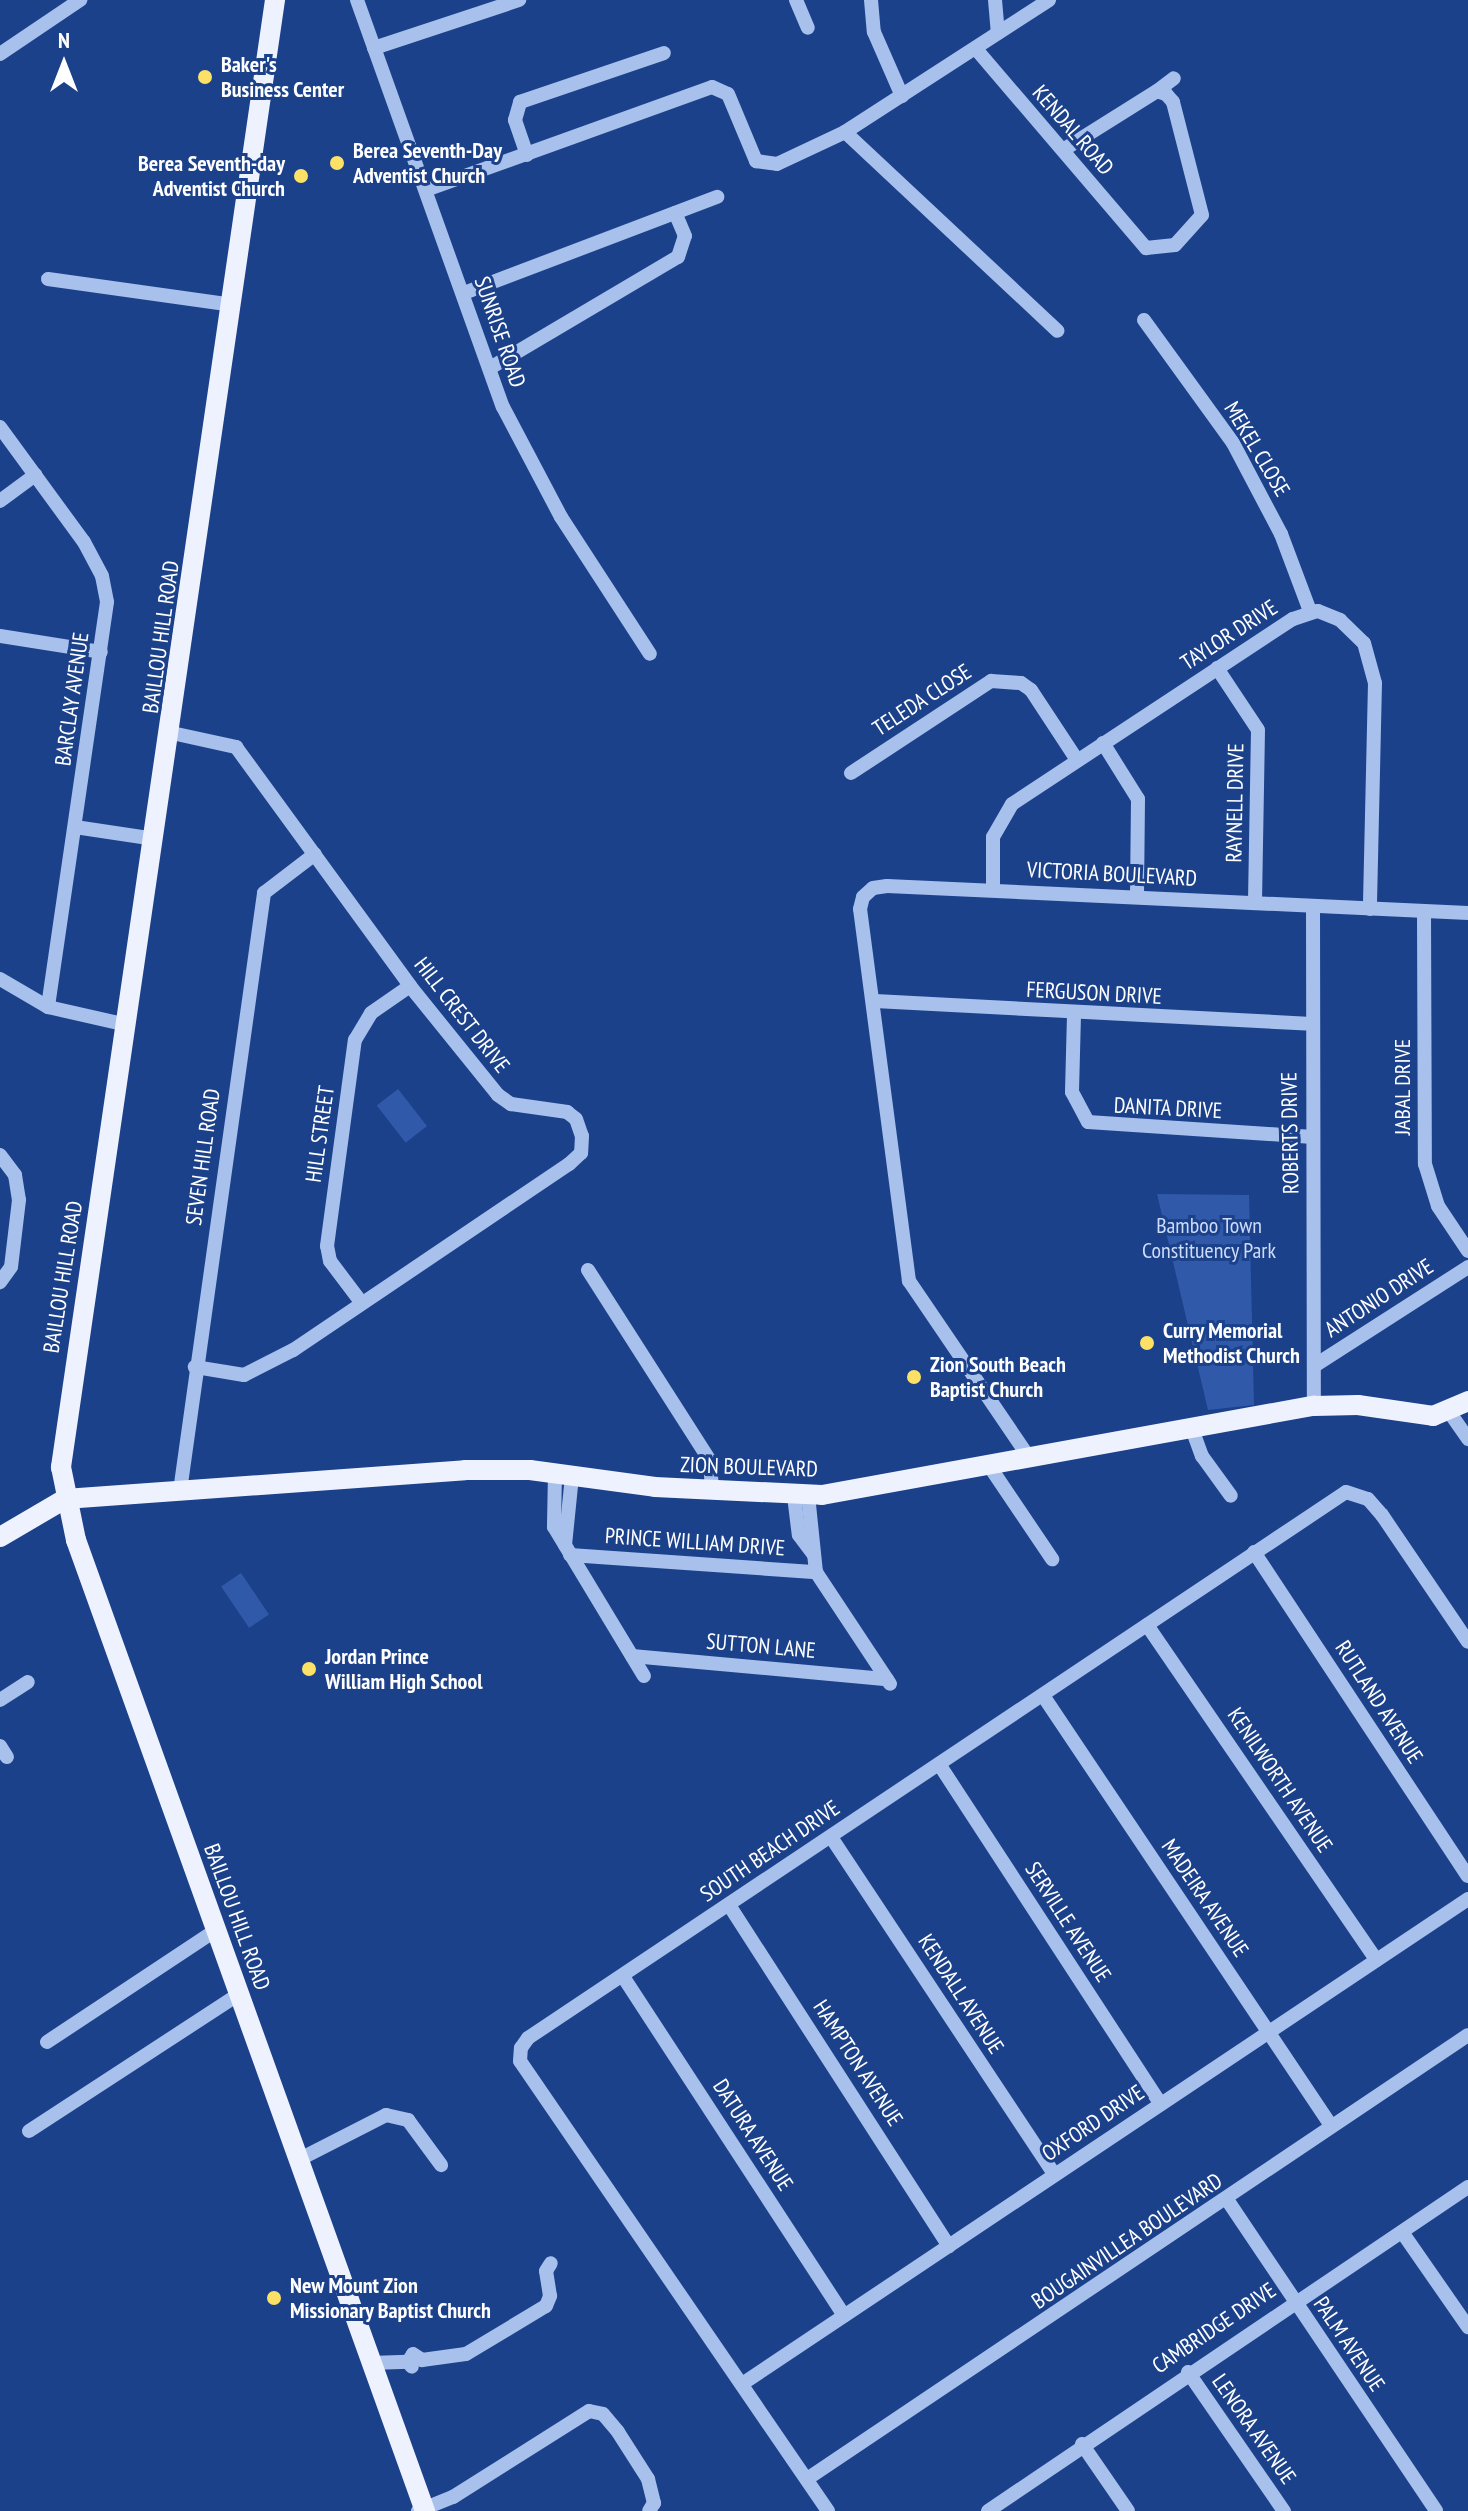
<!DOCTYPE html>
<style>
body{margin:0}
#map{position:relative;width:1468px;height:2511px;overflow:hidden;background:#1c418b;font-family:"PT Sans Narrow",sans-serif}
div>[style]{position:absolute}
.green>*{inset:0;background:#3059a9;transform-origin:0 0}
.minor>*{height:14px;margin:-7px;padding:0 7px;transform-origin:7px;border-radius:7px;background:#a8c0ec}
.major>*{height:20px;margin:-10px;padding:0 10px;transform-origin:10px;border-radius:10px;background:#eef2ff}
.dots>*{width:22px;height:22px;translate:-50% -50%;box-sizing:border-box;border:4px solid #1c418b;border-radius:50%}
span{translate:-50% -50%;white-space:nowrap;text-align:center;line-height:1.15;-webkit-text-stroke:6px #1c418b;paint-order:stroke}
.poi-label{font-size:22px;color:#fff;font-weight:700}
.left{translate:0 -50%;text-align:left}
.right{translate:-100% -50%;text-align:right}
.street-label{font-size:22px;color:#fff}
.park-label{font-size:22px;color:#cddcf9}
.north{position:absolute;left:24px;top:24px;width:80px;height:80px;-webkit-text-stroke:6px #1c418b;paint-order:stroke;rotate:0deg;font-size:22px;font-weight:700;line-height:32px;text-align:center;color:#fff}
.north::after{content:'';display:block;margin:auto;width:28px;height:36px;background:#fff;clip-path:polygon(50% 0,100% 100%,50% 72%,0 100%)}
</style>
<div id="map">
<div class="green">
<i style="left:398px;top:1089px;width:47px;height:27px;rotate:52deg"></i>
<i style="clip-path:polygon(1157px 1194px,1249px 1195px,1254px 1405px,1208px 1410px)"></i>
<i style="left:241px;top:1573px;width:50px;height:24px;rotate:56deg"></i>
</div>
<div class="minor">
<i style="left:357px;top:0;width:432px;rotate:70.3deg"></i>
<i style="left:503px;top:407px;width:124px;rotate:62.2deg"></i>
<i style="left:561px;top:517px;width:163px;rotate:57deg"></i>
<i style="left:796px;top:0;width:30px;rotate:67deg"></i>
<i style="left:871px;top:0;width:32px;rotate:85deg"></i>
<i style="left:874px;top:32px;width:70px;rotate:66.4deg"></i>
<i style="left:995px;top:0;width:33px;rotate:85deg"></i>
<i style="left:374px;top:48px;width:153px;rotate:-18.3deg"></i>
<i style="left:976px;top:49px;width:262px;rotate:49.5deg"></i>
<i style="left:1146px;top:248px;width:29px;rotate:-6deg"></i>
<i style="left:1175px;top:245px;width:40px;rotate:-48deg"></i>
<i style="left:1202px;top:215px;width:117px;rotate:-104.4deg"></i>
<i style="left:1173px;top:102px;width:11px;rotate:-131deg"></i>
<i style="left:1166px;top:94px;width:9px;rotate:-162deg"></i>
<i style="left:1157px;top:91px;width:111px;rotate:147.9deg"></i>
<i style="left:0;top:54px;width:97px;rotate:-34deg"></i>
<i style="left:1157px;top:91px;width:21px;rotate:-37deg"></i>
<i style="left:845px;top:132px;width:291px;rotate:43.1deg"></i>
<i style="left:527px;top:155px;width:37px;rotate:-109deg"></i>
<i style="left:515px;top:120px;width:19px;rotate:-74deg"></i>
<i style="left:520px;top:102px;width:152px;rotate:-18.8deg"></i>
<i style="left:426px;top:190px;width:304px;rotate:-19.8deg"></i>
<i style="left:712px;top:87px;width:17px;rotate:24deg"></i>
<i style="left:728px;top:94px;width:73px;rotate:67.3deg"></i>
<i style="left:756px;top:161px;width:21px;rotate:8deg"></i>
<i style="left:777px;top:164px;width:75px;rotate:-25.2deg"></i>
<i style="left:845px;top:132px;width:243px;rotate:-32.9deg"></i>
<i style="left:48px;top:279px;width:187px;rotate:8deg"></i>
<i style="left:464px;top:293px;width:271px;rotate:-20.8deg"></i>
<i style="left:1144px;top:320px;width:152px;rotate:54.1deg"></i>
<i style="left:1233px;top:443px;width:103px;rotate:62.2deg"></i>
<i style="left:1281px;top:534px;width:82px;rotate:69.4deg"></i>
<i style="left:490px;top:368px;width:218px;rotate:-30.6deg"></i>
<i style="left:678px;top:257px;width:22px;rotate:-72deg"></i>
<i style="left:685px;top:236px;width:25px;rotate:-113deg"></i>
<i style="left:0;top:427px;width:142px;rotate:53.9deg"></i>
<i style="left:84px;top:542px;width:38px;rotate:62deg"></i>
<i style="left:102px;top:576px;width:26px;rotate:79deg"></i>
<i style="left:107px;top:602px;width:409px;rotate:98.3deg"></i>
<i style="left:0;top:501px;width:44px;rotate:-36.6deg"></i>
<i style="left:0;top:636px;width:102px;rotate:9deg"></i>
<i style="left:1217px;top:668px;width:74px;rotate:56.5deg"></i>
<i style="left:1258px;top:730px;width:172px;rotate:91deg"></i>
<i style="left:172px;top:733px;width:66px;rotate:12.3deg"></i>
<i style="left:236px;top:747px;width:296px;rotate:53.9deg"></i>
<i style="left:410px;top:986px;width:140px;rotate:51.1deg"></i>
<i style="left:498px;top:1095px;width:16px;rotate:35deg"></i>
<i style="left:511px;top:1104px;width:57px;rotate:8.1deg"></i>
<i style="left:567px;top:1112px;width:11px;rotate:38deg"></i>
<i style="left:576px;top:1119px;width:18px;rotate:71deg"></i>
<i style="left:582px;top:1136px;width:17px;rotate:93deg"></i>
<i style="left:581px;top:1153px;width:16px;rotate:137deg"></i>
<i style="left:569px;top:1164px;width:333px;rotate:146deg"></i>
<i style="left:293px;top:1350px;width:55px;rotate:153deg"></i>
<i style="left:244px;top:1375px;width:50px;rotate:-170.7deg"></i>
<i style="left:1103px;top:743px;width:66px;rotate:58deg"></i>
<i style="left:1138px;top:799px;width:98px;rotate:90.6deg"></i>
<i style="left:851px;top:773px;width:168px;rotate:-33.3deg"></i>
<i style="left:991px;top:681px;width:30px;rotate:4deg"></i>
<i style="left:1021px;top:683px;width:12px;rotate:35deg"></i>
<i style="left:1031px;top:690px;width:84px;rotate:56.7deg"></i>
<i style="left:75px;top:827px;width:81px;rotate:8.5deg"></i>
<i style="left:993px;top:890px;width:53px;rotate:-90deg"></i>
<i style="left:993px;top:837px;width:38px;rotate:-60deg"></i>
<i style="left:1012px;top:804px;width:336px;rotate:-33.4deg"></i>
<i style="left:1293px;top:619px;width:26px;rotate:-18deg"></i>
<i style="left:1318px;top:611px;width:24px;rotate:22deg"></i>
<i style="left:1340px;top:620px;width:33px;rotate:44deg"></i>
<i style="left:1364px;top:643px;width:41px;rotate:74.6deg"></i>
<i style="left:1375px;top:683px;width:226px;rotate:91.3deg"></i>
<i style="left:1313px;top:907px;width:499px;rotate:89.9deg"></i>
<i style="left:1424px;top:912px;width:252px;rotate:89.8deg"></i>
<i style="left:1425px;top:1164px;width:44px;rotate:72.8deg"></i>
<i style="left:1438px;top:1206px;width:54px;rotate:56.3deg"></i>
<i style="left:0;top:979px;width:56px;rotate:30.3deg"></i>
<i style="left:48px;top:1007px;width:81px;rotate:12.8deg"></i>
<i style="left:875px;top:1001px;width:437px;rotate:3deg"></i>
<i style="left:1074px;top:1015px;width:77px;rotate:91.5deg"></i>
<i style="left:1072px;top:1092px;width:34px;rotate:62deg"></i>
<i style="left:1088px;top:1122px;width:225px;rotate:3.8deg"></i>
<i style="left:0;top:1155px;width:25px;rotate:53deg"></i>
<i style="left:15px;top:1175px;width:25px;rotate:81deg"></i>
<i style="left:19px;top:1200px;width:67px;rotate:96.8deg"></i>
<i style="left:11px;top:1267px;width:19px;rotate:126deg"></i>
<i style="left:588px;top:1270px;width:227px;rotate:57.4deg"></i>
<i style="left:710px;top:1461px;width:30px;rotate:86deg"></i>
<i style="left:361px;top:1302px;width:51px;rotate:-127.1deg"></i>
<i style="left:330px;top:1261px;width:15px;rotate:-101deg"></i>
<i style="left:327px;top:1246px;width:208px;rotate:-82.3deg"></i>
<i style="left:355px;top:1040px;width:31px;rotate:-59deg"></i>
<i style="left:371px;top:1013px;width:47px;rotate:-34.7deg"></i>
<i style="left:1314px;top:1366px;width:183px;rotate:-32.7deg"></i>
<i style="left:1450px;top:1413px;width:32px;rotate:55deg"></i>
<i style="left:1191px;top:1426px;width:32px;rotate:70deg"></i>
<i style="left:1202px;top:1456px;width:49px;rotate:54.1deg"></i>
<i style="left:1028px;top:1456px;width:212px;rotate:-124.2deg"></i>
<i style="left:909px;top:1281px;width:375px;rotate:-97.5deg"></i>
<i style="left:860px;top:909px;width:12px;rotate:-76deg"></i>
<i style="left:863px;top:897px;width:13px;rotate:-42deg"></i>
<i style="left:873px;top:888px;width:14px;rotate:-8deg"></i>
<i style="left:887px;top:886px;width:582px;rotate:2.66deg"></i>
<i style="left:988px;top:1464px;width:115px;rotate:56deg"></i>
<i style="left:555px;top:1473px;width:54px;rotate:91.1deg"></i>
<i style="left:554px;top:1527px;width:174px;rotate:58.9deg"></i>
<i style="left:180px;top:1491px;width:604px;rotate:-82deg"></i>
<i style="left:264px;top:893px;width:64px;rotate:-37.4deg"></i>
<i style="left:808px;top:1495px;width:77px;rotate:84.1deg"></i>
<i style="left:816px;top:1572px;width:134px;rotate:56.5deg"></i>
<i style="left:794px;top:1496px;width:39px;rotate:83deg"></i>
<i style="left:799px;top:1535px;width:25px;rotate:53deg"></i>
<i style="left:565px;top:1545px;width:69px;rotate:-84.2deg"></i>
<i style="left:1254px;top:1552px;width:388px;rotate:56.6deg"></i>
<i style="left:570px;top:1555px;width:247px;rotate:4deg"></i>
<i style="left:1147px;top:1625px;width:406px;rotate:55.6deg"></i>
<i style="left:632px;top:1656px;width:256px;rotate:5.2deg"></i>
<i style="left:1044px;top:1697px;width:514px;rotate:56.19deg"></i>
<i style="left:0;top:1700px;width:33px;rotate:-33deg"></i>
<i style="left:0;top:1746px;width:13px;rotate:58deg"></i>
<i style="left:939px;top:1764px;width:406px;rotate:56.9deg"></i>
<i style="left:831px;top:1837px;width:405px;rotate:56.5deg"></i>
<i style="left:729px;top:1905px;width:406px;rotate:57.2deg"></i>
<i style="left:624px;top:1978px;width:403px;rotate:56.9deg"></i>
<i style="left:47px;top:2042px;width:203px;rotate:-33.5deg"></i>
<i style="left:29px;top:2131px;width:251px;rotate:-33.1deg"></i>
<i style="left:298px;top:2160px;width:99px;rotate:-27.1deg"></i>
<i style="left:386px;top:2115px;width:23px;rotate:13deg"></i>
<i style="left:408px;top:2120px;width:56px;rotate:53.7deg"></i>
<i style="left:1228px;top:2201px;width:373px;rotate:56.1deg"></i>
<i style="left:1402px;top:2232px;width:116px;rotate:55.2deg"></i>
<i style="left:408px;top:2362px;width:9px;rotate:-58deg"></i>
<i style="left:413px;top:2354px;width:11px;rotate:34deg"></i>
<i style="left:422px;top:2360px;width:44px;rotate:-7.8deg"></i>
<i style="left:466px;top:2354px;width:93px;rotate:-31deg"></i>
<i style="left:546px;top:2306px;width:11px;rotate:-68deg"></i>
<i style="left:550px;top:2296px;width:25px;rotate:-99deg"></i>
<i style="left:546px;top:2271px;width:9px;rotate:-58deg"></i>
<i style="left:371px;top:2363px;width:37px;rotate:-2deg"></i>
<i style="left:408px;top:2362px;width:6px;rotate:51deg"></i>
<i style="left:1188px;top:2372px;width:169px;rotate:55.4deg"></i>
<i style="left:742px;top:2384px;width:873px;rotate:-33.74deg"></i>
<i style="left:1082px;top:2444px;width:81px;rotate:55.5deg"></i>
<i style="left:807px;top:2479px;width:796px;rotate:-33.89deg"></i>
<i style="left:418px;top:2511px;width:38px;rotate:-22deg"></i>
<i style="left:453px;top:2497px;width:161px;rotate:-32.3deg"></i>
<i style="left:589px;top:2411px;width:14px;rotate:12deg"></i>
<i style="left:603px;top:2414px;width:23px;rotate:50deg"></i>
<i style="left:618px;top:2432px;width:56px;rotate:57.4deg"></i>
<i style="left:648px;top:2479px;width:25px;rotate:76deg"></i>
<i style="left:654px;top:2503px;width:9px;rotate:122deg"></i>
<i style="left:828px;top:2511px;width:545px;rotate:-124.39deg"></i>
<i style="left:520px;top:2061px;width:13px;rotate:-86deg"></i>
<i style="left:521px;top:2048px;width:12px;rotate:-55deg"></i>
<i style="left:528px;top:2038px;width:983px;rotate:-33.72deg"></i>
<i style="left:1346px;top:1492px;width:23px;rotate:18deg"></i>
<i style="left:1368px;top:1499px;width:21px;rotate:49deg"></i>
<i style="left:1382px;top:1515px;width:153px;rotate:55.9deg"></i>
<i style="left:988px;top:2511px;width:579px;rotate:-34.02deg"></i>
</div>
<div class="major">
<i style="left:275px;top:0;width:1483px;rotate:98.3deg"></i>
<i style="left:61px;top:1467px;width:75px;rotate:78.4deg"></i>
<i style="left:76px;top:1540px;width:1032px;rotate:70.23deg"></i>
<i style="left:0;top:1537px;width:75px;rotate:-30.3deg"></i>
<i style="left:65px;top:1499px;width:401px;rotate:-4.1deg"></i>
<i style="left:465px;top:1470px;width:65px"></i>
<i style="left:530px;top:1470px;width:126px;rotate:7.7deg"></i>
<i style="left:655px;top:1487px;width:167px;rotate:2.7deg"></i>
<i style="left:822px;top:1495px;width:500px;rotate:-10.3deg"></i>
<i style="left:1314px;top:1406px;width:44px;rotate:-1.3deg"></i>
<i style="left:1358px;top:1405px;width:76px;rotate:8.3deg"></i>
<i style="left:1433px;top:1416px;width:38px;rotate:-23deg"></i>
</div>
<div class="dots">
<i style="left:205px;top:77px;background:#fce166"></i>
<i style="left:337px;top:163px;background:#fce166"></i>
<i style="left:301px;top:176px;background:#fce166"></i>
<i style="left:1147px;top:1343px;background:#fce166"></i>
<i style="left:914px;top:1377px;background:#fce166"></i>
<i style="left:309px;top:1669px;background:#fce166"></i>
<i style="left:274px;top:2298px;background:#fce166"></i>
</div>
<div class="poi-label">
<span class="left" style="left:221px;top:77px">Baker's<br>Business Center</span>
<span class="left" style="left:353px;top:163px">Berea Seventh-Day<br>Adventist Church</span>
<span class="right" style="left:285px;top:176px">Berea Seventh-day<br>Adventist Church</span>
<span class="left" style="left:1163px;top:1343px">Curry Memorial<br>Methodist Church</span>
<span class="left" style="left:930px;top:1377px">Zion South Beach<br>Baptist Church</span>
<span class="left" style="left:325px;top:1669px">Jordan Prince<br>William High School</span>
<span class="left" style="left:290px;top:2298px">New Mount Zion<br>Missionary Baptist Church</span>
</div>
<div class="street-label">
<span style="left:1073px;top:130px;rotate:49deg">KENDAL ROAD</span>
<span style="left:500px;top:332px;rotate:71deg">SUNRISE ROAD</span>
<span style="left:1257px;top:449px;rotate:59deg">MEKEL CLOSE</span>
<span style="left:1229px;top:635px;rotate:-33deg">TAYLOR DRIVE</span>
<span style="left:161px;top:637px;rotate:-82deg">BAILLOU HILL ROAD</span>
<span style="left:72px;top:699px;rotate:-82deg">BARCLAY AVENUE</span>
<span style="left:922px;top:700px;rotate:-33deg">TELEDA CLOSE</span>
<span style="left:1235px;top:803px;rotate:-89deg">RAYNELL DRIVE</span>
<span style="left:1112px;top:874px;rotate:3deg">VICTORIA BOULEVARD</span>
<span style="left:1094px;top:993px;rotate:3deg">FERGUSON DRIVE</span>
<span style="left:462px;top:1015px;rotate:52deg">HILL CREST DRIVE</span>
<span style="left:1403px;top:1087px;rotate:-90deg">JABAL DRIVE</span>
<span style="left:1168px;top:1108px;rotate:3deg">DANITA DRIVE</span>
<span style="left:1290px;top:1133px;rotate:-91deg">ROBERTS DRIVE</span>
<span style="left:320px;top:1134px;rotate:-82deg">HILL STREET</span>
<span style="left:203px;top:1157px;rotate:-82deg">SEVEN HILL ROAD</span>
<span style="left:63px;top:1277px;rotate:-81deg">BAILLOU HILL ROAD</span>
<span style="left:1379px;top:1298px;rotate:-33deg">ANTONIO DRIVE</span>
<span style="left:749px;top:1467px;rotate:2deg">ZION BOULEVARD</span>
<span style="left:695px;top:1542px;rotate:4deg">PRINCE WILLIAM DRIVE</span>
<span style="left:761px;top:1646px;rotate:5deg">SUTTON LANE</span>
<span style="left:1379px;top:1702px;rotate:57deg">RUTLAND AVENUE</span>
<span style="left:1280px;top:1780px;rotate:56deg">KENILWORTH AVENUE</span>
<span style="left:770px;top:1851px;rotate:-34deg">SOUTH BEACH DRIVE</span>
<span style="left:1205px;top:1898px;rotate:56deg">MADEIRA AVENUE</span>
<span style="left:237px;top:1917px;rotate:70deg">BAILLOU HILL ROAD</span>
<span style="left:1068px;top:1922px;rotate:57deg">SERVILLE AVENUE</span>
<span style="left:961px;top:1994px;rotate:57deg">KENDALL AVENUE</span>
<span style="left:858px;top:2063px;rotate:57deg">HAMPTON AVENUE</span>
<span style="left:1093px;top:2123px;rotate:-34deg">OXFORD DRIVE</span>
<span style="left:753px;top:2135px;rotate:57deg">DATURA AVENUE</span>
<span style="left:1127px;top:2241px;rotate:-34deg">BOUGAINVILLEA BOULEVARD</span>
<span style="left:1214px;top:2328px;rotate:-34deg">CAMBRIDGE DRIVE</span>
<span style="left:1349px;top:2344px;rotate:56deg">PALM AVENUE</span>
<span style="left:1254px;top:2429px;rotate:55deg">LENORA AVENUE</span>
</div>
<div class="park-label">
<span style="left:1209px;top:1238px">Bamboo Town<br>Constituency Park</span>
</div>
<div class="north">N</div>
</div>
